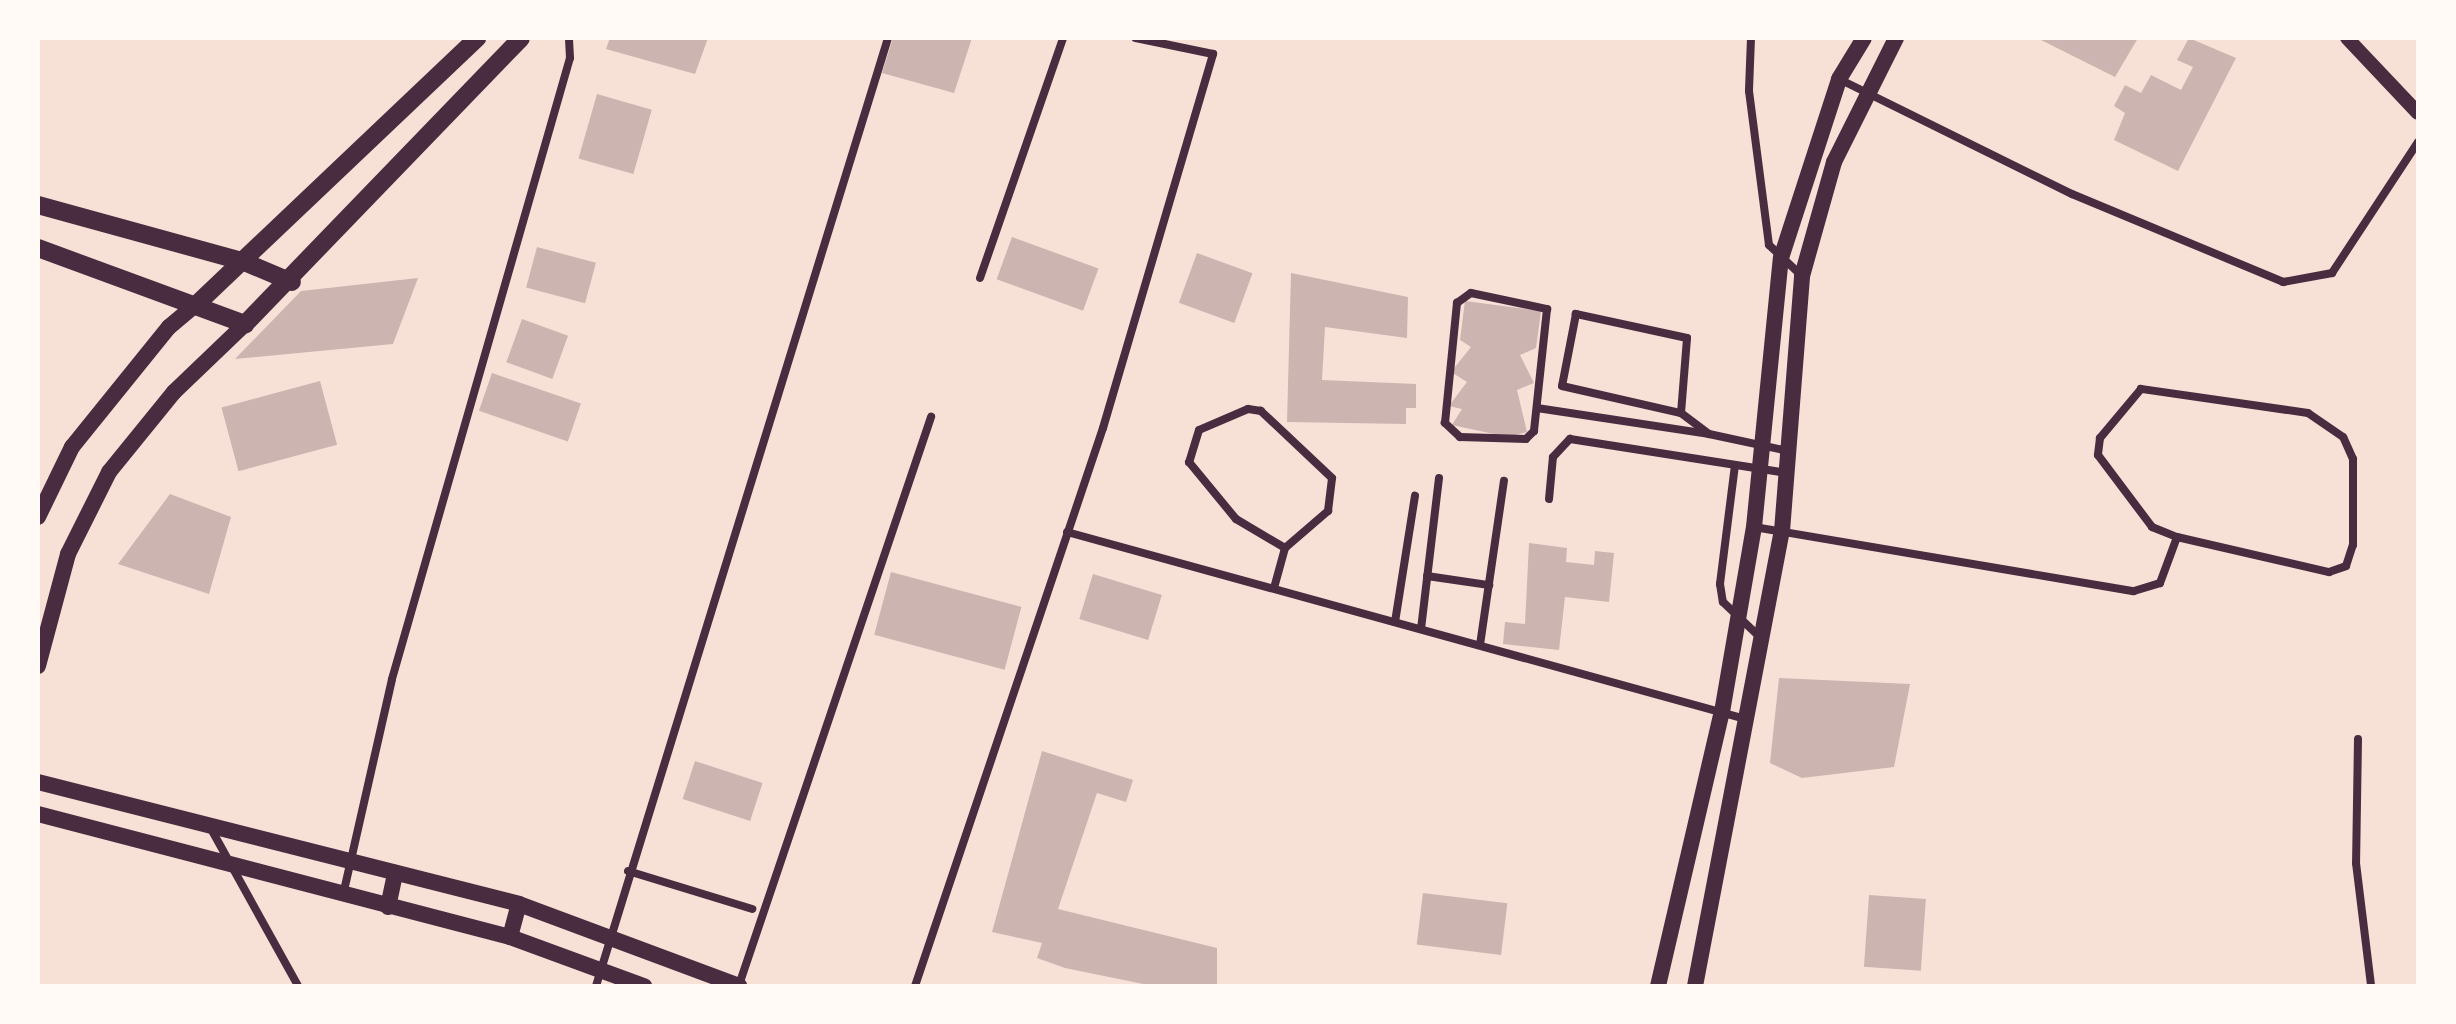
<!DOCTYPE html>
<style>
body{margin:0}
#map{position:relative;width:2456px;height:1024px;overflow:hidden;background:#f7e1d7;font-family:"Noto Sans",sans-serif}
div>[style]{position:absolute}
.building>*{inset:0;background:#ccb4b1;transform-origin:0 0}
.minor>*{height:8px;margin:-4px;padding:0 4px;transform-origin:4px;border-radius:4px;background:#4a2c40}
.tertiary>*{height:14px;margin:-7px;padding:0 7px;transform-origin:7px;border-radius:7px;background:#4a2c40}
.secondary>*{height:16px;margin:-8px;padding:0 8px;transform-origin:8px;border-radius:8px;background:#4a2c40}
.primary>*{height:18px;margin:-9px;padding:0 9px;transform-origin:9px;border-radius:9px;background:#4a2c40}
span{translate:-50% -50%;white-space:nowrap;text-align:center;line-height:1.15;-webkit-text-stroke:8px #fffaf5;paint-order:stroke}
.frame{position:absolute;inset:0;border:40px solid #fffaf5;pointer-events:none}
</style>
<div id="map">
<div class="building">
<i style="clip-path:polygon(610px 38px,708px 38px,695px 74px,606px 49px)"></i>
<i style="clip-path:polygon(893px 38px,972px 38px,954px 93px,882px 73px)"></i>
<i style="clip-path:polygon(2037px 38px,2138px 38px,2115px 77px)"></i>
<i style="clip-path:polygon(2189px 38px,2236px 58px,2178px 171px,2114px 140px,2125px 113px,2114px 106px,2125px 85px,2141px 93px,2151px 75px,2181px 90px,2193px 67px,2177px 60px)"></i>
<i style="left:597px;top:94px;width:57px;height:67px;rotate:16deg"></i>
<i style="left:1012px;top:237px;width:92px;height:45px;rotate:20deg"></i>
<i style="left:537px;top:247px;width:61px;height:42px;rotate:15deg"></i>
<i style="left:1197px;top:253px;width:59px;height:53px;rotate:20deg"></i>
<i style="clip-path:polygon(1291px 273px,1408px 297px,1407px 338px,1325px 327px,1322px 380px,1416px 384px,1416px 408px,1406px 408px,1406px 424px,1287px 422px)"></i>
<i style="clip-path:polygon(418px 278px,393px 344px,235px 359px,301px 291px)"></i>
<i style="clip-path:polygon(1465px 301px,1541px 311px,1536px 348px,1520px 355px,1534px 383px,1517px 390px,1527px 432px,1508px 437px,1452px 425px,1462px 409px,1449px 406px,1467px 382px,1451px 372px,1471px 347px,1460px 340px)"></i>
<i style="left:522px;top:319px;width:49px;height:46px;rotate:20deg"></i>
<i style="left:492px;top:373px;width:94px;height:40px;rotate:19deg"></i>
<i style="left:320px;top:381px;width:66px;height:102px;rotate:75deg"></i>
<i style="clip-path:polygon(170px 494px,231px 517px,209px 594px,118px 564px)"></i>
<i style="clip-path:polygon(1529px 543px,1567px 548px,1566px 562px,1594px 565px,1595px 551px,1614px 553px,1609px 602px,1565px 597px,1559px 650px,1503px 644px,1505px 622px,1525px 624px)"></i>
<i style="left:891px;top:572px;width:135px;height:65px;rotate:15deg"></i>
<i style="left:1093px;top:574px;width:72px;height:47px;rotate:17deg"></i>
<i style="clip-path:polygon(1779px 678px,1910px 684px,1894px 767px,1802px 778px,1770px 763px)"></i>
<i style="clip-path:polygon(1042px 751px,1133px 780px,1126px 802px,1097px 793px,1058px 909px,1217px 948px,1217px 986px,1153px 986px,1065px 968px,1037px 958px,1042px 943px,992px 932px)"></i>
<i style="left:695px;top:761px;width:71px;height:40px;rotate:18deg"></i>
<i style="left:1423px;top:893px;width:85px;height:52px;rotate:7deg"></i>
<i style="left:1869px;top:895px;width:57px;height:72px;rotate:4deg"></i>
</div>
<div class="minor">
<i style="left:1751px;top:38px;width:53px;rotate:92.2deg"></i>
<i style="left:1749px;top:91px;width:155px;rotate:82.6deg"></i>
<i style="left:1769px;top:245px;width:45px;rotate:43.2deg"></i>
<i style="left:1839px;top:79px;width:260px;rotate:26.3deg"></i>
<i style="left:2072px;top:194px;width:229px;rotate:22.6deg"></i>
<i style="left:2283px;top:282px;width:50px;rotate:-10.4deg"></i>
<i style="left:2332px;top:273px;width:157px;rotate:-56.7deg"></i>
<i style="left:980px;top:278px;width:254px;rotate:-70.9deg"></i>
<i style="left:1471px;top:293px;width:78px;rotate:11.9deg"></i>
<i style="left:1547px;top:309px;width:123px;rotate:96.1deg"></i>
<i style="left:1534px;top:431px;width:11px;rotate:135deg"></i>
<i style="left:1526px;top:439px;width:66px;rotate:-178.3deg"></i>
<i style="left:1460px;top:437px;width:21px;rotate:-137deg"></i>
<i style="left:1445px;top:423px;width:121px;rotate:-84.3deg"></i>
<i style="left:1457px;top:303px;width:17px;rotate:-36deg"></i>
<i style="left:1537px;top:408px;width:173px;rotate:8.6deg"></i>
<i style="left:1681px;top:413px;width:75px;rotate:-85.4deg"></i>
<i style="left:1687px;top:338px;width:114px;rotate:-167.8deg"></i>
<i style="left:1576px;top:314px;width:73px;rotate:101deg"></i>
<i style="left:1562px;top:386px;width:122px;rotate:12.8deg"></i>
<i style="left:1681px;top:413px;width:35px;rotate:37deg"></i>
<i style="left:1709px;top:434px;width:81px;rotate:12.1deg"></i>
<i style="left:1735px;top:465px;width:120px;rotate:97.2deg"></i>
<i style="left:1720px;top:584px;width:18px;rotate:81deg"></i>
<i style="left:1723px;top:602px;width:52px;rotate:43.5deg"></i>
<i style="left:1549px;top:499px;width:42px;rotate:-84.6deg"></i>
<i style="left:1553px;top:457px;width:25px;rotate:-47deg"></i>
<i style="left:1570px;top:439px;width:219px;rotate:8.9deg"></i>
<i style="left:1754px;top:527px;width:385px;rotate:9.6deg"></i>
<i style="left:2134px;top:591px;width:27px;rotate:-17deg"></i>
<i style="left:2160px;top:583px;width:49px;rotate:-69.7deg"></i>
<i style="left:2177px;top:537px;width:156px;rotate:13deg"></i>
<i style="left:2329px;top:572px;width:18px;rotate:-19deg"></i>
<i style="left:2346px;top:566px;width:22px;rotate:-72deg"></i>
<i style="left:2353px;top:545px;width:86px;rotate:-90deg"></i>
<i style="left:2353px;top:459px;width:24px;rotate:-114deg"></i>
<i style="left:2343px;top:437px;width:42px;rotate:-145.6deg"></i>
<i style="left:2308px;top:413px;width:169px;rotate:-171.8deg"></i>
<i style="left:2141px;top:389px;width:64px;rotate:129.9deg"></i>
<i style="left:2100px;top:438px;width:17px;rotate:97deg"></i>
<i style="left:2098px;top:455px;width:90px;rotate:53.1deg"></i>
<i style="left:2152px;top:527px;width:27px;rotate:22deg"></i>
<i style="left:1067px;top:532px;width:707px;rotate:15.41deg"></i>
<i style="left:1427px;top:576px;width:63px;rotate:8.3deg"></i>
<i style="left:1274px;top:588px;width:41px;rotate:-74.6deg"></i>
<i style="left:1285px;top:548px;width:57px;rotate:-40.7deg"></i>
<i style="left:1328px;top:511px;width:33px;rotate:-83deg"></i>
<i style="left:1332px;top:478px;width:98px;rotate:-136.7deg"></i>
<i style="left:1261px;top:411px;width:13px;rotate:-171deg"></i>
<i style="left:1248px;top:409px;width:53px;rotate:156.8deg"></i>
<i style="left:1199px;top:430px;width:34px;rotate:107deg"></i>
<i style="left:1189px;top:462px;width:74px;rotate:50.5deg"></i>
<i style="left:1236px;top:519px;width:57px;rotate:30.6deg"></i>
<i style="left:1395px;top:622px;width:128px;rotate:-81deg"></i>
<i style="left:1421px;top:629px;width:152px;rotate:-83.2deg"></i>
<i style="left:1480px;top:645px;width:166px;rotate:-81.7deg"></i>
<i style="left:2358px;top:739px;width:124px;rotate:90.9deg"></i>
<i style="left:2356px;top:863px;width:124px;rotate:83deg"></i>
<i style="left:210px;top:827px;width:182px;rotate:61deg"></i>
<i style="left:628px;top:871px;width:130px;rotate:17deg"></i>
<i style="left:343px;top:895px;width:221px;rotate:-77.2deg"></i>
<i style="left:392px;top:679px;width:646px;rotate:-74.01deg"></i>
<i style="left:570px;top:58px;width:20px;rotate:-93deg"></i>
<i style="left:739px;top:985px;width:600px;rotate:-71.32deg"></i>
<i style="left:596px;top:986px;width:992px;rotate:-72.88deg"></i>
<i style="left:915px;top:986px;width:589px;rotate:-71.38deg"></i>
<i style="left:1103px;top:428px;width:390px;rotate:-73.6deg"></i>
<i style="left:1213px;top:54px;width:79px;rotate:-168.3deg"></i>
</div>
<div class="tertiary">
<i style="left:2347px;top:38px;width:103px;rotate:46.6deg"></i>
</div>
<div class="secondary">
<i style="left:38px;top:517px;width:78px;rotate:-64.1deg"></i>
<i style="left:72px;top:447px;width:154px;rotate:-51.1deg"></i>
<i style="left:169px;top:327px;width:38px;rotate:-40deg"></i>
<i style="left:38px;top:666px;width:116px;rotate:-75deg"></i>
<i style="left:68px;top:554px;width:92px;rotate:-63.4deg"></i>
<i style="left:109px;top:472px;width:103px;rotate:-50.9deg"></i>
<i style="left:174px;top:392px;width:98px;rotate:-43.8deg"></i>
<i style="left:38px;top:782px;width:496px;rotate:14.2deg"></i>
<i style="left:519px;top:904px;width:235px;rotate:20.4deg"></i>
<i style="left:38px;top:814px;width:488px;rotate:14.6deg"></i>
<i style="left:510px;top:937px;width:143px;rotate:20.1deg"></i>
<i style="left:388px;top:907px;width:35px;rotate:-78deg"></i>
<i style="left:510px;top:937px;width:34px;rotate:-75deg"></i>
<i style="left:1658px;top:986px;width:281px;rotate:-76.9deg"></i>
<i style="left:1722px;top:712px;width:188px;rotate:-80.2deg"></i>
<i style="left:1754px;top:527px;width:270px;rotate:-84.3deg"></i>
<i style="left:1781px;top:258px;width:188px;rotate:-72deg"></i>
<i style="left:1839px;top:79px;width:48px;rotate:-58.6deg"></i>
<i style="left:1695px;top:986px;width:463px;rotate:-79.2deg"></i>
<i style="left:1782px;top:531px;width:256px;rotate:-85.5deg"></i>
<i style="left:1802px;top:276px;width:118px;rotate:-74.3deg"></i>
<i style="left:1834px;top:162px;width:139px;rotate:-63.4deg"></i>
</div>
<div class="primary">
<i style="left:38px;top:205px;width:212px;rotate:15.4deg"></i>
<i style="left:242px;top:261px;width:54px;rotate:22.8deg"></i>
<i style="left:38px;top:248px;width:221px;rotate:20.2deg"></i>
<i style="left:245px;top:324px;width:397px;rotate:-46deg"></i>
<i style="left:198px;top:303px;width:385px;rotate:-43.5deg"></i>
</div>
<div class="frame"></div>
</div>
